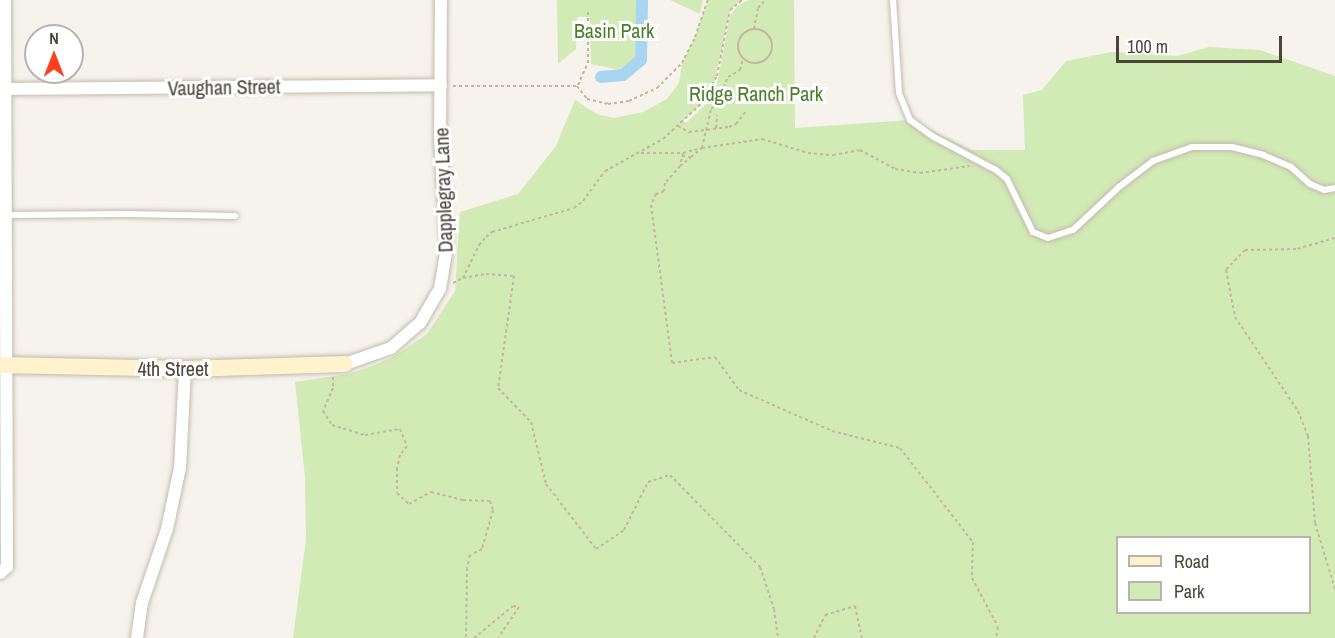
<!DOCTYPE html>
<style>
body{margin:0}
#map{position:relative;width:1335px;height:638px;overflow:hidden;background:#f6f3ec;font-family:"Archivo Narrow",sans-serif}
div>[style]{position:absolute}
.green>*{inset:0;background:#d2eab5}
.canal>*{height:12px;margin:-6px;padding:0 6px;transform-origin:6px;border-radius:6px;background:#a9d4f2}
.path>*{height:2px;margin-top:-1px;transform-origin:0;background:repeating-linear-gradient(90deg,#c4b79f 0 3px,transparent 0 6px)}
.path>.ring{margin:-1px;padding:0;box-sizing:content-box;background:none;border:2px solid #c4b79f;border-radius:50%}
.roads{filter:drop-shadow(0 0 2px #c2bbae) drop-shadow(0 0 2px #c2bbae)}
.lane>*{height:6px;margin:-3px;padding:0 3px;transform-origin:3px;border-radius:3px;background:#fff}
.street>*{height:12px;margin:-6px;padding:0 6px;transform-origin:6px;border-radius:6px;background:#fff}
.secondary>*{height:16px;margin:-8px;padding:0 8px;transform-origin:8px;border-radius:8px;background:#fff3cd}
span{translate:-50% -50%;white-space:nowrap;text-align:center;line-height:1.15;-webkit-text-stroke:6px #fff;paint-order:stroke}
.park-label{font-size:20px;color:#4a7f2a}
.street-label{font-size:20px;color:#4b4439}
.legend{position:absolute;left:1116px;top:536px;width:195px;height:78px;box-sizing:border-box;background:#fff;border:2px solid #b7b4b0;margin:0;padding:8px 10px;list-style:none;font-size:18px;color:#4b4439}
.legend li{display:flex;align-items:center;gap:12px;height:30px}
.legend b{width:30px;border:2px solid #b7b4b0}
.north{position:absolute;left:24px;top:24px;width:60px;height:60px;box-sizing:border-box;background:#fff;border:2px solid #b7b4b0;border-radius:50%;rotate:0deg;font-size:16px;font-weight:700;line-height:24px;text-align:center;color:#4b4439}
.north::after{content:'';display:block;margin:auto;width:21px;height:27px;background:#fc3f1d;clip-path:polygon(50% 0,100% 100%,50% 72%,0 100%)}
.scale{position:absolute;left:1116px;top:36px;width:166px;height:27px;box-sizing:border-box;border:3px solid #4b4439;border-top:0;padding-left:8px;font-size:18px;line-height:21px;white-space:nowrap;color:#4b4439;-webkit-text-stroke:4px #fff;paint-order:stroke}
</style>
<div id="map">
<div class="green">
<i style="clip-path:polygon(557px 0,637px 0,635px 58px,620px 70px,591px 64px,590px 17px,577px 17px,576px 49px,558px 64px)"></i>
<i style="clip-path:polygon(670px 0,703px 0,700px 14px)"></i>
<i style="clip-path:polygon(evenodd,708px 0,742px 0,730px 10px,714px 85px,704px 101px,683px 121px,686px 123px,708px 102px,716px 89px,730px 16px,737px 6px,749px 0,794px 0,795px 128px,910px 120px,972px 150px,1025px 150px,1023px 95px,1042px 90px,1066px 61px,1111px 52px,1177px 56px,1209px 47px,1260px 50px,1335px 76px,1335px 638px,293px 638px,306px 539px,305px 478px,295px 382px,348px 374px,372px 366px,393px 357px,427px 334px,455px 291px,460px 212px,518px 194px,556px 146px,575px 100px,597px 114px,614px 118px,643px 112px,667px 99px,679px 83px,682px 63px,695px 37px,708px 0,1118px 538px,1310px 538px,1310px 612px,1118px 612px,1118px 538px)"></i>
</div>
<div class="canal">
<i style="left:601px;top:77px;width:22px;rotate:-5deg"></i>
<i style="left:623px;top:75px;width:23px;rotate:-40deg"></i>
<i style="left:641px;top:60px;width:60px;rotate:-89deg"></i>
</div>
<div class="path">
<i style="left:754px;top:29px;width:21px;rotate:-79deg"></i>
<i style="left:758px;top:8px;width:11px;rotate:-49deg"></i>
<i class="ring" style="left:738px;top:29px;width:32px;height:32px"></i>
<i style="left:578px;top:85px;width:24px;rotate:-66deg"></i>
<i style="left:588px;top:63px;width:51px;rotate:-90deg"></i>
<i style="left:453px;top:86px;width:124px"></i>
<i style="left:577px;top:86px;width:16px;rotate:52deg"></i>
<i style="left:587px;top:99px;width:22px;rotate:13deg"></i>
<i style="left:608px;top:104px;width:21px;rotate:-8deg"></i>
<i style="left:629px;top:101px;width:31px;rotate:-25deg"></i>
<i style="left:657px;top:88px;width:35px;rotate:-45deg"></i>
<i style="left:682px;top:63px;width:29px;rotate:-63deg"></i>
<i style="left:695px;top:37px;width:39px;rotate:-71deg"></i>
<i style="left:678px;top:126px;width:13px;rotate:29deg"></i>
<i style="left:689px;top:132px;width:40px;rotate:-7.1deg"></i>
<i style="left:729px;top:127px;width:8px;rotate:-23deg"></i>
<i style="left:736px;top:124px;width:16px;rotate:-52deg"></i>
<i style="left:716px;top:128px;width:13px;rotate:-86deg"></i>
<i style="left:641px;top:153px;width:42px"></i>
<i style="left:683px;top:153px;width:13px;rotate:103deg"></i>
<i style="left:680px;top:166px;width:23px;rotate:131deg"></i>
<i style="left:665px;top:183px;width:8px;rotate:97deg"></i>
<i style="left:664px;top:191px;width:9px;rotate:159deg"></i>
<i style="left:656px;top:194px;width:12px;rotate:114deg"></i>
<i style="left:651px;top:205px;width:159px;rotate:82.4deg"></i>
<i style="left:672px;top:363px;width:43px;rotate:-7.9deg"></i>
<i style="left:715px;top:357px;width:41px;rotate:54deg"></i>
<i style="left:739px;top:390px;width:102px;rotate:23.8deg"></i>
<i style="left:832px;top:431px;width:70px;rotate:14deg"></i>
<i style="left:900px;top:448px;width:119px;rotate:52.2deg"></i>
<i style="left:973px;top:542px;width:36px;rotate:92deg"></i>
<i style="left:972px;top:578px;width:55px;rotate:62deg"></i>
<i style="left:998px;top:627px;width:11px;rotate:100deg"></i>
<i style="left:683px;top:153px;width:20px;rotate:-15deg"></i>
<i style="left:702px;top:148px;width:40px;rotate:-77deg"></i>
<i style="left:711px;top:109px;width:8px;rotate:-40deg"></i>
<i style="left:717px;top:104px;width:29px;rotate:-68deg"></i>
<i style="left:728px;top:77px;width:14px;rotate:-30deg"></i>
<i style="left:740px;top:70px;width:11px;rotate:-75deg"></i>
<i style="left:691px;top:157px;width:14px;rotate:-39deg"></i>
<i style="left:702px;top:148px;width:61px;rotate:-8.5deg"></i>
<i style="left:762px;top:139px;width:48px;rotate:16.9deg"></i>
<i style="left:808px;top:153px;width:25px;rotate:5deg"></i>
<i style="left:833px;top:155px;width:27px;rotate:-10deg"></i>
<i style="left:860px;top:150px;width:40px;rotate:28deg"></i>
<i style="left:895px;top:169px;width:25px;rotate:9deg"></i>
<i style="left:920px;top:173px;width:50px;rotate:-8deg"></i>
<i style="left:680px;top:166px;width:14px;rotate:-39deg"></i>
<i style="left:691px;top:157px;width:9px;rotate:-174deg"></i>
<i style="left:1335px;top:238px;width:41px;rotate:164.2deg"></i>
<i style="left:1296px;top:249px;width:51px;rotate:178.9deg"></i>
<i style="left:1245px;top:250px;width:28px;rotate:134deg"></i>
<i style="left:1226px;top:270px;width:48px;rotate:79.2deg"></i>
<i style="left:1235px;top:317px;width:113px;rotate:56.2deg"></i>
<i style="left:1298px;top:411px;width:27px;rotate:68deg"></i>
<i style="left:1308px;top:436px;width:87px;rotate:85.4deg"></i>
<i style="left:1315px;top:523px;width:69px;rotate:73.1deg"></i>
<i style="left:463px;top:278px;width:23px;rotate:-10deg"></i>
<i style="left:486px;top:274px;width:28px;rotate:4deg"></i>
<i style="left:514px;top:276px;width:113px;rotate:98.1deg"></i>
<i style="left:498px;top:388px;width:47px;rotate:45.9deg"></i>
<i style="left:531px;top:422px;width:64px;rotate:76.4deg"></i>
<i style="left:546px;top:484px;width:82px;rotate:52.4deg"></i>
<i style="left:596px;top:549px;width:34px;rotate:-34deg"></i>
<i style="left:624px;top:530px;width:54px;rotate:-63.4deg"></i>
<i style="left:648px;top:482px;width:23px;rotate:-18deg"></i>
<i style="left:670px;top:475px;width:129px;rotate:45.6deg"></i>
<i style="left:760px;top:567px;width:44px;rotate:71.6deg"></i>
<i style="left:774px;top:609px;width:29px;rotate:82deg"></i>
<i style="left:453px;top:283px;width:11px;rotate:-27deg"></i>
<i style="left:463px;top:278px;width:37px;rotate:-64deg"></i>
<i style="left:479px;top:245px;width:11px;rotate:-49deg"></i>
<i style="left:486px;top:237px;width:8px;rotate:-40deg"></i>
<i style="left:492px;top:232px;width:85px;rotate:-16.3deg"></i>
<i style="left:574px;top:208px;width:11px;rotate:-38deg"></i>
<i style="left:583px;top:201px;width:37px;rotate:-54deg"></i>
<i style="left:605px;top:171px;width:66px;rotate:-28.9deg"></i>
<i style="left:663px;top:139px;width:56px;rotate:-42.8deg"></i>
<i style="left:704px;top:101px;width:28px;rotate:-63deg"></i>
<i style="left:717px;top:76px;width:67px;rotate:-78.9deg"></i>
<i style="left:730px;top:10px;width:16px;rotate:-40deg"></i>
<i style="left:333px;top:377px;width:11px;rotate:90deg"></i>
<i style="left:333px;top:388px;width:25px;rotate:113deg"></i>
<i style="left:323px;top:411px;width:17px;rotate:57deg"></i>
<i style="left:332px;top:425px;width:34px;rotate:17deg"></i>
<i style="left:365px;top:435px;width:36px;rotate:-10deg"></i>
<i style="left:400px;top:429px;width:18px;rotate:68deg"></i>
<i style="left:407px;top:446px;width:11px;rotate:128deg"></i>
<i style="left:400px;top:455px;width:13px;rotate:103deg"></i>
<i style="left:397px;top:468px;width:25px;rotate:90deg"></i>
<i style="left:397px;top:493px;width:16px;rotate:43deg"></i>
<i style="left:409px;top:504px;width:25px;rotate:-29deg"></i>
<i style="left:431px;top:492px;width:33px;rotate:14deg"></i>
<i style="left:463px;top:500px;width:27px;rotate:2deg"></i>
<i style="left:490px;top:501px;width:9px;rotate:72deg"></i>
<i style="left:493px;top:510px;width:41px;rotate:105.8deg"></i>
<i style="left:482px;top:549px;width:13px;rotate:153deg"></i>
<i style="left:470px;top:555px;width:13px;rotate:103deg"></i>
<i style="left:467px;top:568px;width:70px;rotate:90.8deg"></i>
<i style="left:474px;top:638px;width:50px;rotate:-39.4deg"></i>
<i style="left:513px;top:606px;width:6px;rotate:9deg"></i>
<i style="left:519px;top:607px;width:37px;rotate:124deg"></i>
<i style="left:814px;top:638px;width:25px;rotate:-64deg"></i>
<i style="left:825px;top:615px;width:31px;rotate:-17deg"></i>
<i style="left:855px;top:606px;width:33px;rotate:78deg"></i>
</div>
<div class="roads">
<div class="lane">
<i style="left:893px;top:0;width:93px;rotate:86.3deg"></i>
<i style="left:899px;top:93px;width:29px;rotate:68deg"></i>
<i style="left:910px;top:120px;width:27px;rotate:36deg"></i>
<i style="left:932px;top:136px;width:72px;rotate:28deg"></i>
<i style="left:996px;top:170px;width:14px;rotate:39deg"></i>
<i style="left:1007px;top:179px;width:59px;rotate:63.9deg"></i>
<i style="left:1033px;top:232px;width:16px;rotate:22deg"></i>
<i style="left:1048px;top:238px;width:26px;rotate:-18deg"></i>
<i style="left:1073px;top:230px;width:63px;rotate:-43.1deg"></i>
<i style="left:1119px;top:187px;width:43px;rotate:-37.4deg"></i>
<i style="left:1153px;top:161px;width:41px;rotate:-19.7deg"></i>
<i style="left:1192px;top:147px;width:40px"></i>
<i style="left:1232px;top:147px;width:32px;rotate:14deg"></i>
<i style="left:1263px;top:155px;width:30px;rotate:23deg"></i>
<i style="left:1291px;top:167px;width:25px;rotate:42deg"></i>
<i style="left:1310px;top:184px;width:15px;rotate:23deg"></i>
<i style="left:1324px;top:190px;width:11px;rotate:-10deg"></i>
<i style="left:6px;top:215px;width:119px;rotate:-0.5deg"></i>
<i style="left:125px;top:214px;width:110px;rotate:1deg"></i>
</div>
<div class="street">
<i style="left:7px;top:89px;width:434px;rotate:-0.5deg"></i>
<i style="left:345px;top:364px;width:49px;rotate:-19.2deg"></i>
<i style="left:391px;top:348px;width:38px;rotate:-41deg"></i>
<i style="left:420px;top:323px;width:39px;rotate:-60deg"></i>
<i style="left:440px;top:289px;width:43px;rotate:-80.5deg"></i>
<i style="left:447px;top:247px;width:108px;rotate:-93.7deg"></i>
<i style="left:440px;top:139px;width:139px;rotate:-89.6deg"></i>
<i style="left:0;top:573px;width:9px;rotate:-41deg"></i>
<i style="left:7px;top:567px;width:567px;rotate:-90.2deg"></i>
<i style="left:137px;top:638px;width:35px;rotate:-82deg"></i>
<i style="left:142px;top:603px;width:78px;rotate:-71.3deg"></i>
<i style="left:167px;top:529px;width:62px;rotate:-78deg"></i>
<i style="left:180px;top:468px;width:99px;rotate:-87.1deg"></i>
</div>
<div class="secondary">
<i style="left:0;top:365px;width:185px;rotate:1.2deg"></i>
<i style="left:185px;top:369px;width:160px;rotate:-1.8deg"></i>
</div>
</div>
<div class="park-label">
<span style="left:614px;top:30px">Basin Park</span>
<span style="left:756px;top:93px">Ridge Ranch Park</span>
</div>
<div class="street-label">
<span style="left:224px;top:87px;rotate:-1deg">Vaughan Street</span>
<span style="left:443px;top:190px;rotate:-92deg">Dapplegray Lane</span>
<span style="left:173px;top:368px">4th Street</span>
</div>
<ul class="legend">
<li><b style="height:8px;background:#fff3cd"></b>Road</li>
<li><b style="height:16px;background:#d2eab5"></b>Park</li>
</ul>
<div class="north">N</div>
<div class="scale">100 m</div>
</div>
